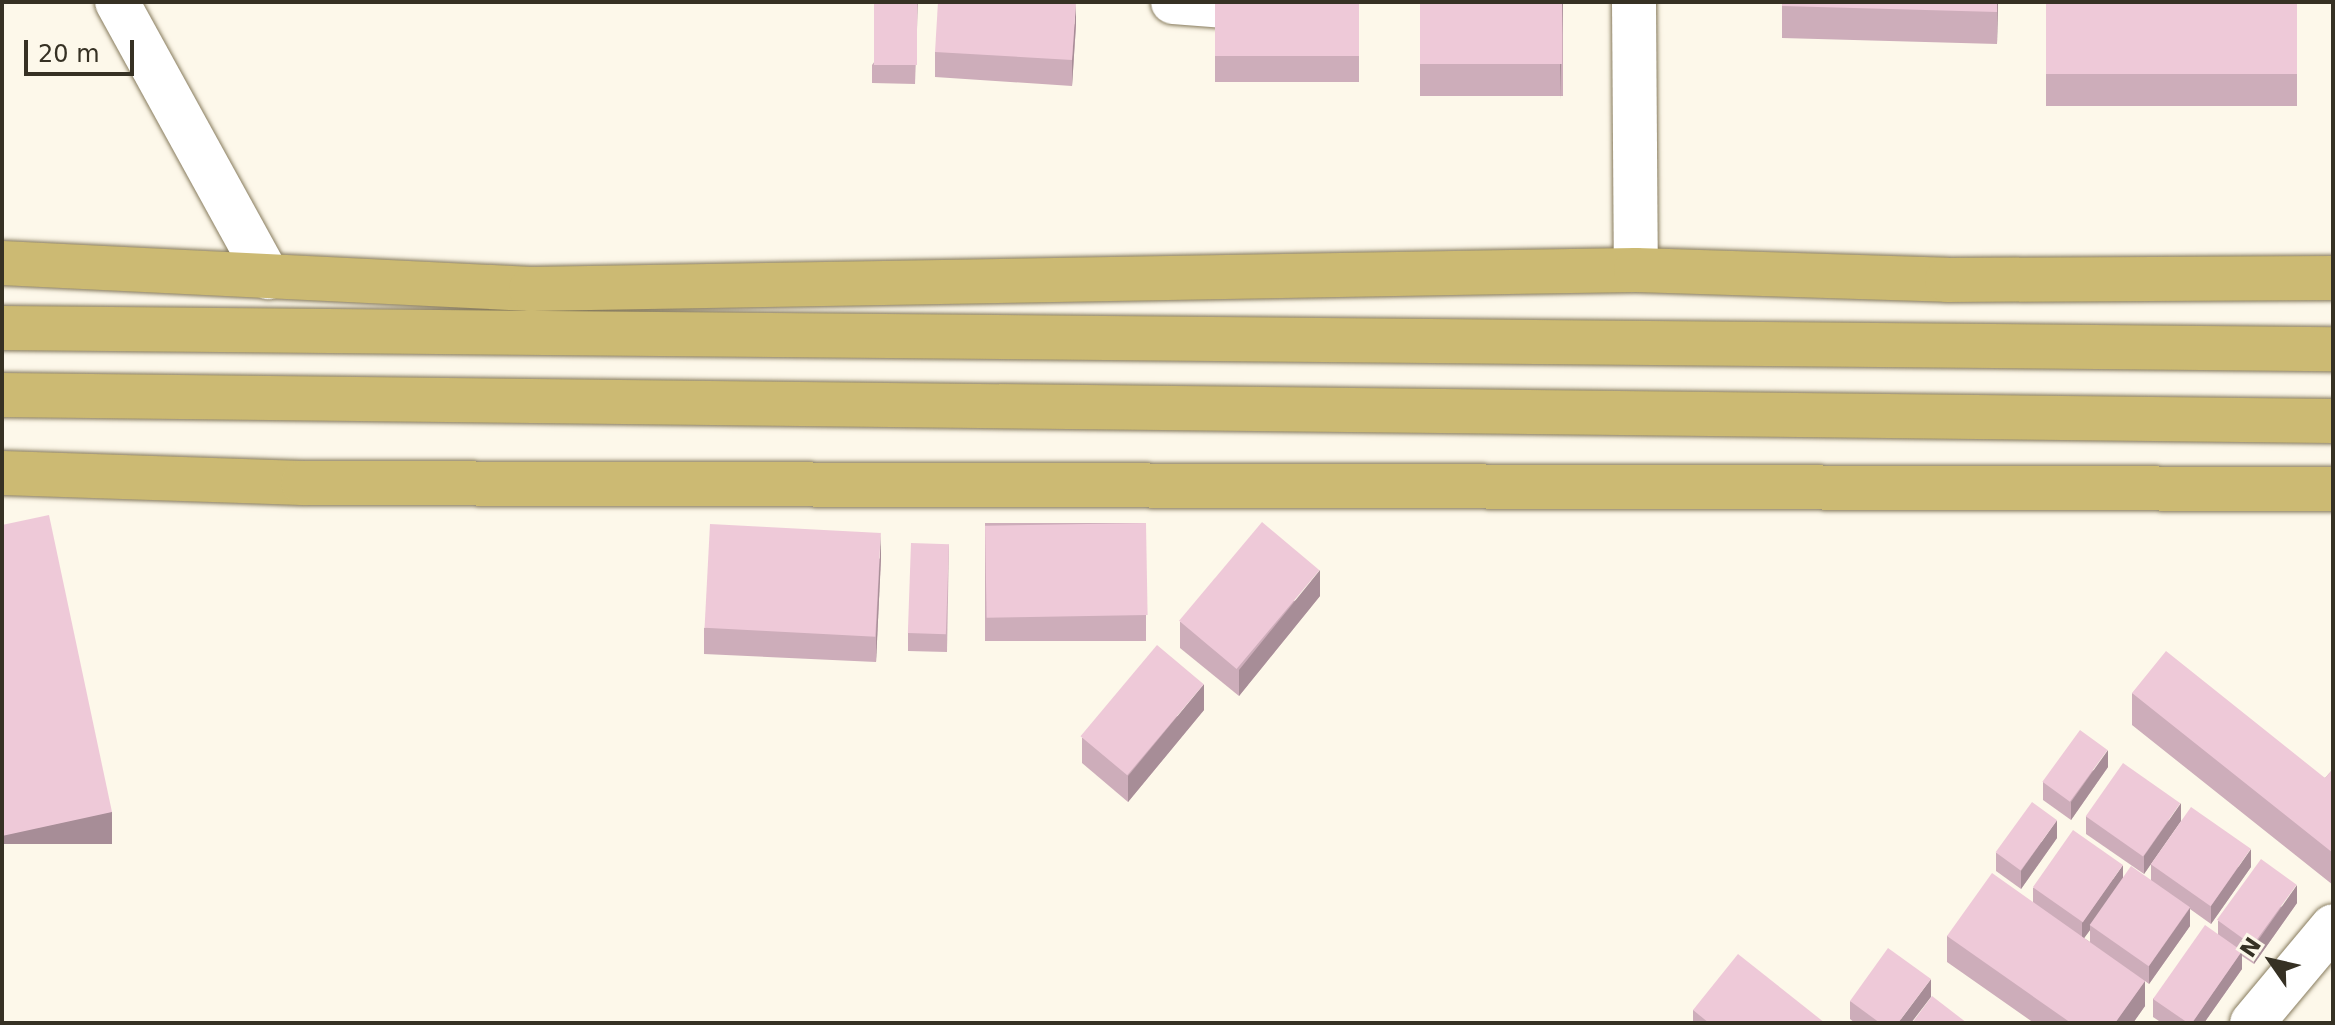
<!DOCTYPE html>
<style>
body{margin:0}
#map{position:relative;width:2335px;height:1025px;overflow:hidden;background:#fdf8ea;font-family:"DejaVu Sans",sans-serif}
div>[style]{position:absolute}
.roads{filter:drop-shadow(0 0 2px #877b5d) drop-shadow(0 0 2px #877b5d)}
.minor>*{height:44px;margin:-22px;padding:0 22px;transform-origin:22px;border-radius:22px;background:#fff}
.trunk>*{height:44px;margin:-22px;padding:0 22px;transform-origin:22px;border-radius:22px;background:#ccba73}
.wall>*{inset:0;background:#cdadba;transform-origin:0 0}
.shaded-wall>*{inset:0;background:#a78d97;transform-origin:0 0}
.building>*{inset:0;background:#eec9d8;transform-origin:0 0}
span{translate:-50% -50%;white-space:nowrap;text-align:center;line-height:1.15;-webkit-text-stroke:6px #fdf8ea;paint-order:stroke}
.frame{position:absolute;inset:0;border:4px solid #363124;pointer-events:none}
.north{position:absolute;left:2231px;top:921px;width:80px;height:80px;-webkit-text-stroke:6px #fdf8ea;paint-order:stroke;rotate:304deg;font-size:22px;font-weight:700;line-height:32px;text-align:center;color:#363124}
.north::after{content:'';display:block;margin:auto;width:28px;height:36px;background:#363124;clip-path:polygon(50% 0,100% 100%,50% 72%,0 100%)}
.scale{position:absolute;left:24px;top:40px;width:110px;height:36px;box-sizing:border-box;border:4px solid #363124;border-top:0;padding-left:10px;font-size:24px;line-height:28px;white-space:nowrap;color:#363124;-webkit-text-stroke:6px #fdf8ea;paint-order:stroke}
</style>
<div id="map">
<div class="roads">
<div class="minor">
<i style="left:117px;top:2px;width:314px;rotate:61.2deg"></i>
<i style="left:1173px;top:2px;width:63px;rotate:4.5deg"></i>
<i style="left:1634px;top:2px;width:268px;rotate:89.6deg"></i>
<i style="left:2252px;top:1023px;width:126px;rotate:-50.1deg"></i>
</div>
<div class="trunk">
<i style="left:2px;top:263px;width:530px;rotate:2.81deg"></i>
<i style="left:531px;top:289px;width:1105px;rotate:-0.99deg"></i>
<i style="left:1636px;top:270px;width:311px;rotate:1.8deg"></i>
<i style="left:1947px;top:280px;width:386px;rotate:-0.3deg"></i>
<i style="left:2px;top:328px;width:2331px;rotate:0.52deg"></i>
<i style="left:2px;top:395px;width:2331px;rotate:0.64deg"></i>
<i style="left:2px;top:473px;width:301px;rotate:1.9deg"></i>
<i style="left:303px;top:483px;width:2030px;rotate:0.17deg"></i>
</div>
</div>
<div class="wall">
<i style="clip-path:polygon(918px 2px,915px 84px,872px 83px,872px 65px)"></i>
<i style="left:1359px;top:2px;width:80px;height:144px;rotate:90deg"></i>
<i style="left:1420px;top:2px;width:143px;height:94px"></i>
<i style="clip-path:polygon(1782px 2px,1998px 2px,1997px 44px,1782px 38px)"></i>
<i style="left:2046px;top:2px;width:251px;height:104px"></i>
<i style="clip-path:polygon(1076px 24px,1072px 86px,935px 77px,935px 52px)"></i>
<i style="left:1146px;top:523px;width:118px;height:161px;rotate:90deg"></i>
<i style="clip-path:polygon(949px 544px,947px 652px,908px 651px,908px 633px)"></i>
<i style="clip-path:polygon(881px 558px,876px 662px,704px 654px,704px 628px)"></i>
<i style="clip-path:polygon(1320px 596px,1239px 696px,1180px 648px,1180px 622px)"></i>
<i style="clip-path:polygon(2132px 693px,2325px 778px,2333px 769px,2333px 885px,2132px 725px)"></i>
<i style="clip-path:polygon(1204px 710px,1128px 802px,1082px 763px,1082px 738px)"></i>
<i style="clip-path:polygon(2108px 767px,2071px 820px,2043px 800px,2043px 782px)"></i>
<i style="clip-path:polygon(2086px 816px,2181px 821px,2144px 874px,2086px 834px)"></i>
<i style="clip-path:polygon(2057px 838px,2021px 889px,1996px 871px,1996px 853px)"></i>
<i style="clip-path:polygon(evenodd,2151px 864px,2251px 867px,2211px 924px,2190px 909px,2190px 926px,2149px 984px,2145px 981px,2145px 1006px,2133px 1023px,2034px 1023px,1947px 962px,1947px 936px,2033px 902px,2033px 888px,2123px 878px,2151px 881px,2151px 864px,2090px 930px,2090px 942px,2084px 938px,2090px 930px)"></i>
<i style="clip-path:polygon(2297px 903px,2254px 964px,2242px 956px,2242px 969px,2204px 1023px,2162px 1023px,2153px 1017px,2153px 999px,2218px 934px,2218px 921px)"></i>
<i style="clip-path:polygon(1850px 1001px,1911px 1023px,1855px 1023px,1850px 1019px)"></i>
<i style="clip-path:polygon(1693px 1010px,1825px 1023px,1693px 1023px)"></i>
</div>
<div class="shaded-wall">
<i style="clip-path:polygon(1076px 2px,1076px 24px,1072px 86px,1072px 60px)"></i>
<i style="clip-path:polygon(1562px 2px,1563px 2px,1560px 99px,1560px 66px)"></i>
<i style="clip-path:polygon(1997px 2px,1998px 2px,1997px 44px)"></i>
<i style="clip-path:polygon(881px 532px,881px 558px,876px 662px,876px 636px)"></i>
<i style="clip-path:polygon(1320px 570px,1320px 596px,1239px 696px,1239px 670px)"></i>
<i style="clip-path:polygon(1204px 684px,1204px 710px,1128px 802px,1128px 776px)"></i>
<i style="clip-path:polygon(2108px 750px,2108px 767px,2071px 820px,2071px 802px)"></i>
<i style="clip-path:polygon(2181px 803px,2181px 821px,2144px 874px,2144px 856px)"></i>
<i style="left:112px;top:812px;width:32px;height:113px;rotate:90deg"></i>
<i style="clip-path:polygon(2057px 820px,2057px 838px,2021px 889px,2021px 871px)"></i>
<i style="clip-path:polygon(2251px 849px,2251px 867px,2211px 924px,2211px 906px)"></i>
<i style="clip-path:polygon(2123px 865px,2123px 883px,2090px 925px,2090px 930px,2082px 941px,2082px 923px)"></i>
<i style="clip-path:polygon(2297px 885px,2297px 903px,2254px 964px,2254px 946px)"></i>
<i style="clip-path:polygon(2190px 908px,2190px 926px,2149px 984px,2149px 966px)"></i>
<i style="clip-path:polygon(2242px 951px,2242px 969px,2204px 1023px,2192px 1023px)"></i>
<i style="clip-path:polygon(1931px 979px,1931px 997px,1911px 1023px,1898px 1023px)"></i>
<i style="clip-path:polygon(2145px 981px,2145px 1006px,2133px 1023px,2115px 1023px)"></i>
</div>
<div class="building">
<i style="left:874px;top:2px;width:43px;height:63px"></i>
<i style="clip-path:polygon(938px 2px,1076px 2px,1072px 60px,935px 52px)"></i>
<i style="left:1359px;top:2px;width:54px;height:144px;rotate:90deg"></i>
<i style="left:1420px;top:2px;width:142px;height:62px"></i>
<i style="clip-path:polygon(1782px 2px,1997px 2px,1997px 12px,1782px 6px)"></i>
<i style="left:2046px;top:2px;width:251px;height:72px"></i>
<i style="clip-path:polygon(49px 515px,112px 812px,2px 836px,2px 525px)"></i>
<i style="left:1262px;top:522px;width:75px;height:129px;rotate:40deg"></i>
<i style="left:1146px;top:523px;width:92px;height:161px;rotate:89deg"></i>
<i style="left:710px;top:524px;width:171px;height:104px;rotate:3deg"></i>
<i style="left:911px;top:543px;width:38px;height:90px;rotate:2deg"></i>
<i style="left:1157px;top:645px;width:61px;height:119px;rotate:40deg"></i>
<i style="clip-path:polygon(2166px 651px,2325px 778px,2333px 769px,2333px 853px,2132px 693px)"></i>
<i style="left:2080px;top:730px;width:34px;height:64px;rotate:36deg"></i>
<i style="left:2123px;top:763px;width:70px;height:65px;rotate:35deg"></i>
<i style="left:2032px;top:802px;width:31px;height:62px;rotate:36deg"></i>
<i style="left:2191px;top:807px;width:73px;height:70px;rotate:35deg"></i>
<i style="left:2073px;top:830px;width:61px;height:70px;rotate:35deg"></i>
<i style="left:2261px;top:859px;width:44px;height:75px;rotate:36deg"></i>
<i style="left:2131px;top:866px;width:72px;height:72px;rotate:35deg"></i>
<i style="clip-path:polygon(1992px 873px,2145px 981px,2115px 1023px,2071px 1023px,1947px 936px)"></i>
<i style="clip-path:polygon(2205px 925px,2242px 951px,2192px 1023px,2188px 1023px,2153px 999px)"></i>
<i style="clip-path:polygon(1888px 948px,1931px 979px,1898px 1023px,1880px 1023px,1850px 1001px)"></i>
<i style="clip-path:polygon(1738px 954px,1825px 1023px,1709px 1023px,1693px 1010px)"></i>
<i style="clip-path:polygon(1932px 996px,1967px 1023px,1912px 1023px)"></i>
</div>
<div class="frame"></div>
<div class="north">N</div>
<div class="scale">20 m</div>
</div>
